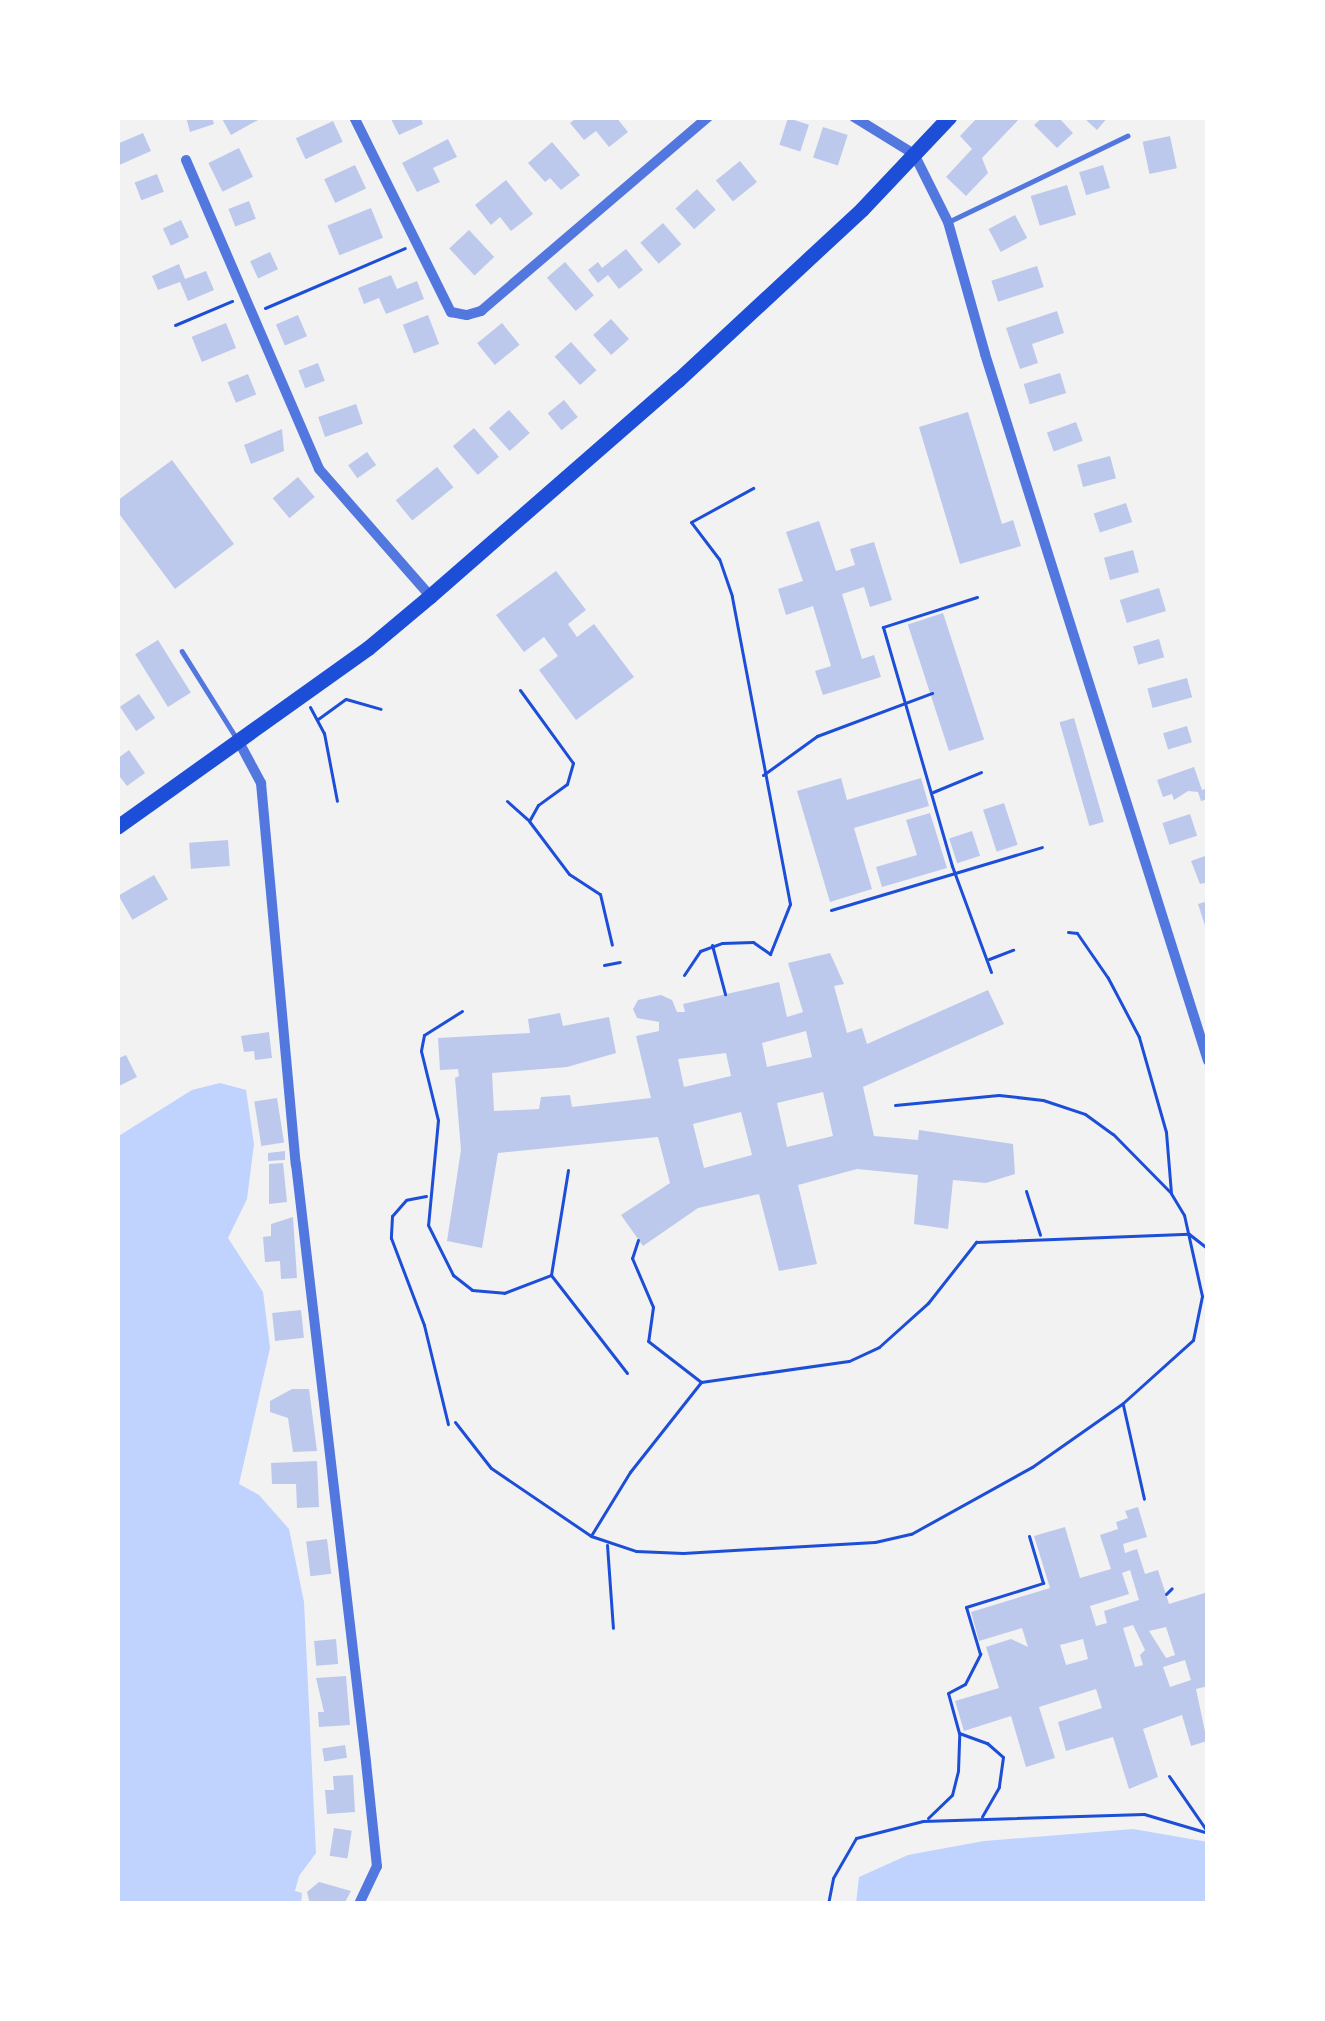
<!DOCTYPE html>
<style>
body{margin:0}
#map{position:relative;width:1325px;height:2021px;overflow:hidden;background:#f2f2f2;font-family:Jost,sans-serif}
div>[style]{position:absolute}
.water>*{inset:0;background:#bfd3fe}
.building>*{inset:0;background:#bdc9ec;transform-origin:0 0}
.path>*{height:3px;margin:-1.5px;padding:0 1.5px;transform-origin:1.5px;border-radius:1.5px;background:#1d4ed8}
.service>*{height:4.5px;margin:-2.25px;padding:0 2.25px;transform-origin:2.25px;border-radius:2.25px;background:#5277de}
.minor>*{height:10px;margin:-5px;padding:0 5px;transform-origin:5px;border-radius:5px;background:#5277de}
.secondary>*{height:15px;margin:-7.5px;padding:0 7.5px;transform-origin:7.5px;border-radius:7.5px;background:#1d4ed8}
span{translate:-50% -50%;white-space:nowrap;text-align:center;line-height:1.15;-webkit-text-stroke:9px #fff;paint-order:stroke}
.frame{position:absolute;inset:0;border:120px solid #fff;pointer-events:none}
</style>
<div id="map">
<div class="water">
<i style="clip-path:polygon(220px 1083px,246px 1090px,254px 1144px,247px 1199px,228px 1238px,263px 1292px,270px 1348px,239px 1484px,259px 1495px,289px 1529px,304px 1602px,316px 1853px,299px 1876px,295px 1891px,302px 1893px,301px 1904px,117px 1904px,117px 1137px,192px 1090px)"></i>
<i style="clip-path:polygon(1133px 1829px,1208px 1842px,1208px 1904px,856px 1904px,859px 1877px,908px 1855px,984px 1841px)"></i>
</div>
<div class="building">
<i style="clip-path:polygon(186px 117px,212px 117px,214px 124px,190px 132px)"></i>
<i style="clip-path:polygon(221px 117px,256px 117px,258px 120px,231px 135px)"></i>
<i style="clip-path:polygon(390px 117px,420px 117px,423px 124px,399px 135px)"></i>
<i style="clip-path:polygon(578px 117px,616px 117px,628px 132px,609px 147px,596px 131px,584px 140px,570px 123px)"></i>
<i style="clip-path:polygon(978px 117px,1021px 117px,982px 158px,988px 173px,966px 196px,946px 177px,972px 149px,960px 136px)"></i>
<i style="clip-path:polygon(1043px 117px,1058px 117px,1073px 133px,1057px 148px,1034px 125px)"></i>
<i style="clip-path:polygon(1083px 117px,1108px 117px,1097px 130px)"></i>
<i style="left:788px;top:118px;width:22px;height:28px;rotate:18deg"></i>
<i style="left:333px;top:121px;width:23px;height:41px;rotate:65deg"></i>
<i style="left:823px;top:127px;width:26px;height:32px;rotate:18deg"></i>
<i style="clip-path:polygon(143px 133px,151px 151px,117px 166px,117px 144px)"></i>
<i style="left:1170px;top:136px;width:33px;height:28px;rotate:78deg"></i>
<i style="clip-path:polygon(448px 139px,457px 157px,433px 168px,440px 182px,417px 192px,402px 163px)"></i>
<i style="clip-path:polygon(552px 142px,580px 175px,561px 190px,550px 178px,545px 182px,528px 163px)"></i>
<i style="left:239px;top:148px;width:32px;height:34px;rotate:64deg"></i>
<i style="left:740px;top:161px;width:27px;height:31px;rotate:51deg"></i>
<i style="left:355px;top:165px;width:26px;height:34px;rotate:65deg"></i>
<i style="left:1103px;top:165px;width:24px;height:25px;rotate:73deg"></i>
<i style="left:157px;top:174px;width:19px;height:24px;rotate:69deg"></i>
<i style="clip-path:polygon(506px 180px,533px 214px,511px 231px,500px 217px,491px 225px,475px 205px)"></i>
<i style="left:1067px;top:185px;width:31px;height:38px;rotate:73deg"></i>
<i style="left:697px;top:189px;width:28px;height:29px;rotate:48deg"></i>
<i style="left:249px;top:201px;width:19px;height:22px;rotate:69deg"></i>
<i style="left:371px;top:208px;width:32px;height:47px;rotate:68deg"></i>
<i style="left:1015px;top:215px;width:26px;height:30px;rotate:62deg"></i>
<i style="left:181px;top:220px;width:19px;height:20px;rotate:65deg"></i>
<i style="left:663px;top:223px;width:28px;height:30px;rotate:49deg"></i>
<i style="left:469px;top:230px;width:37px;height:27px;rotate:47deg"></i>
<i style="clip-path:polygon(626px 249px,643px 270px,619px 289px,608px 275px,598px 283px,588px 270px,598px 262px,602px 268px)"></i>
<i style="left:270px;top:252px;width:19px;height:22px;rotate:65deg"></i>
<i style="left:565px;top:262px;width:44px;height:24px;rotate:49deg"></i>
<i style="clip-path:polygon(179px 264px,185px 279px,206px 271px,214px 290px,188px 301px,180px 282px,158px 290px,152px 276px)"></i>
<i style="left:1037px;top:266px;width:22px;height:48px;rotate:72deg"></i>
<i style="clip-path:polygon(391px 275px,397px 289px,417px 281px,424px 299px,386px 314px,379px 298px,364px 304px,358px 288px)"></i>
<i style="clip-path:polygon(1057px 311px,1064px 333px,1032px 344px,1038px 363px,1020px 369px,1006px 328px)"></i>
<i style="left:298px;top:315px;width:23px;height:24px;rotate:67deg"></i>
<i style="left:428px;top:315px;width:31px;height:27px;rotate:69deg"></i>
<i style="left:611px;top:319px;width:27px;height:24px;rotate:48deg"></i>
<i style="left:226px;top:323px;width:27px;height:37px;rotate:68deg"></i>
<i style="left:502px;top:323px;width:28px;height:32px;rotate:51deg"></i>
<i style="left:571px;top:342px;width:38px;height:22px;rotate:48deg"></i>
<i style="left:318px;top:363px;width:19px;height:21px;rotate:69deg"></i>
<i style="left:1060px;top:373px;width:21px;height:38px;rotate:73deg"></i>
<i style="left:248px;top:374px;width:22px;height:22px;rotate:68deg"></i>
<i style="left:564px;top:400px;width:22px;height:21px;rotate:51deg"></i>
<i style="left:356px;top:404px;width:21px;height:40px;rotate:71deg"></i>
<i style="left:509px;top:410px;width:31px;height:27px;rotate:48deg"></i>
<i style="clip-path:polygon(968px 412px,1002px 524px,1013px 520px,1021px 546px,960px 564px,919px 427px)"></i>
<i style="left:1076px;top:422px;width:20px;height:31px;rotate:70deg"></i>
<i style="left:474px;top:428px;width:38px;height:28px;rotate:49deg"></i>
<i style="clip-path:polygon(282px 429px,284px 451px,251px 464px,244px 445px)"></i>
<i style="left:367px;top:452px;width:16px;height:23px;rotate:55deg"></i>
<i style="left:1110px;top:456px;width:23px;height:34px;rotate:75deg"></i>
<i style="clip-path:polygon(172px 460px,234px 544px,175px 589px,117px 511px,117px 501px)"></i>
<i style="left:437px;top:467px;width:26px;height:53px;rotate:51deg"></i>
<i style="left:298px;top:477px;width:26px;height:33px;rotate:50deg"></i>
<i style="left:1126px;top:503px;width:20px;height:34px;rotate:72deg"></i>
<i style="clip-path:polygon(819px 521px,836px 571px,855px 565px,850px 549px,874px 542px,892px 600px,870px 607px,864px 587px,842px 594px,862px 659px,874px 655px,881px 677px,823px 695px,815px 671px,831px 666px,813px 606px,786px 615px,778px 589px,803px 581px,786px 532px)"></i>
<i style="left:1133px;top:550px;width:23px;height:30px;rotate:75deg"></i>
<i style="clip-path:polygon(556px 571px,586px 610px,568px 624px,577px 637px,594px 624px,634px 677px,576px 720px,539px 670px,558px 656px,544px 637px,524px 652px,496px 615px)"></i>
<i style="left:1159px;top:588px;width:24px;height:41px;rotate:73deg"></i>
<i style="left:943px;top:613px;width:133px;height:37px;rotate:72deg"></i>
<i style="left:1159px;top:639px;width:19px;height:27px;rotate:74deg"></i>
<i style="left:158px;top:640px;width:62px;height:27px;rotate:58deg"></i>
<i style="left:1187px;top:678px;width:20px;height:41px;rotate:75deg"></i>
<i style="left:139px;top:694px;width:29px;height:23px;rotate:56deg"></i>
<i style="left:1074px;top:718px;width:108px;height:15px;rotate:74deg"></i>
<i style="left:1187px;top:726px;width:17px;height:25px;rotate:73deg"></i>
<i style="clip-path:polygon(129px 750px,145px 773px,127px 786px,117px 773px,117px 759px)"></i>
<i style="clip-path:polygon(1194px 767px,1202px 790px,1208px 788px,1208px 799px,1201px 801px,1198px 792px,1188px 791px,1174px 800px,1172px 794px,1163px 797px,1157px 780px)"></i>
<i style="clip-path:polygon(841px 778px,847px 800px,921px 778px,929px 806px,854px 828px,872px 889px,830px 902px,797px 791px)"></i>
<i style="left:1004px;top:803px;width:44px;height:22px;rotate:72deg"></i>
<i style="clip-path:polygon(930px 813px,947px 868px,882px 887px,876px 867px,917px 855px,906px 820px)"></i>
<i style="left:1190px;top:814px;width:23px;height:29px;rotate:72deg"></i>
<i style="left:972px;top:831px;width:26px;height:24px;rotate:72deg"></i>
<i style="left:228px;top:840px;width:26px;height:39px;rotate:86deg"></i>
<i style="clip-path:polygon(1208px 855px,1208px 882px,1200px 884px,1191px 861px)"></i>
<i style="left:154px;top:875px;width:28px;height:41px;rotate:60deg"></i>
<i style="clip-path:polygon(1208px 901px,1208px 932px,1207px 932px,1198px 904px)"></i>
<i style="clip-path:polygon(evenodd,830px 953px,844px 984px,834px 986px,847px 1033px,862px 1028px,867px 1044px,988px 990px,1004px 1024px,863px 1087px,874px 1136px,918px 1140px,919px 1130px,1013px 1144px,1015px 1174px,986px 1183px,953px 1180px,948px 1229px,914px 1224px,918px 1175px,857px 1169px,798px 1185px,817px 1264px,779px 1271px,759px 1194px,698px 1208px,643px 1246px,621px 1215px,670px 1183px,658px 1137px,498px 1153px,482px 1248px,447px 1241px,461px 1150px,455px 1078px,459px 1076px,458px 1069px,440px 1070px,438px 1038px,530px 1033px,528px 1019px,560px 1013px,563px 1026px,609px 1017px,616px 1053px,567px 1067px,492px 1073px,494px 1111px,539px 1109px,541px 1097px,570px 1095px,572px 1107px,651px 1098px,636px 1036px,659px 1031px,659px 1022px,637px 1018px,633px 1009px,638px 1000px,661px 995px,672px 1000px,677px 1012px,685px 1012px,683px 1004px,779px 982px,787px 1017px,803px 1012px,788px 963px,830px 953px,806px 1031px,812px 1057px,767px 1067px,762px 1043px,806px 1031px,830px 953px,726px 1053px,731px 1076px,684px 1087px,678px 1059px,726px 1053px,830px 953px,823px 1092px,833px 1136px,787px 1147px,777px 1103px,823px 1092px,830px 953px,741px 1112px,752px 1155px,704px 1168px,693px 1124px,741px 1112px)"></i>
<i style="clip-path:polygon(269px 1032px,272px 1058px,255px 1060px,254px 1051px,244px 1052px,241px 1036px)"></i>
<i style="clip-path:polygon(126px 1055px,137px 1077px,117px 1087px,117px 1059px)"></i>
<i style="left:277px;top:1098px;width:45px;height:23px;rotate:81deg"></i>
<i style="clip-path:polygon(285px 1151px,285px 1160px,268px 1161px,268px 1153px)"></i>
<i style="clip-path:polygon(283px 1163px,287px 1202px,269px 1204px,269px 1164px)"></i>
<i style="clip-path:polygon(293px 1217px,297px 1278px,281px 1279px,280px 1261px,265px 1262px,263px 1237px,271px 1236px,271px 1224px)"></i>
<i style="left:301px;top:1310px;width:28px;height:29px;rotate:84deg"></i>
<i style="clip-path:polygon(292px 1389px,309px 1389px,317px 1451px,293px 1452px,288px 1418px,270px 1412px,270px 1401px)"></i>
<i style="clip-path:polygon(317px 1461px,319px 1507px,297px 1508px,296px 1484px,272px 1484px,271px 1463px)"></i>
<i style="clip-path:polygon(evenodd,1138px 1507px,1147px 1537px,1123px 1544px,1125px 1553px,1137px 1549px,1145px 1574px,1158px 1570px,1169px 1604px,1208px 1592px,1208px 1686px,1196px 1689px,1207px 1741px,1191px 1746px,1182px 1715px,1143px 1729px,1158px 1777px,1129px 1789px,1113px 1737px,1066px 1751px,1058px 1722px,1102px 1708px,1096px 1689px,1039px 1707px,1055px 1758px,1026px 1767px,1011px 1716px,964px 1731px,955px 1701px,999px 1688px,986px 1647px,1011px 1639px,1028px 1647px,1022px 1628px,979px 1641px,971px 1612px,1050px 1588px,1034px 1536px,1065px 1527px,1080px 1578px,1111px 1569px,1100px 1535px,1118px 1529px,1116px 1522px,1128px 1518px,1125px 1511px,1138px 1507px,1130px 1570px,1139px 1600px,1104px 1611px,1107px 1623px,1096px 1626px,1090px 1606px,1129px 1594px,1122px 1573px,1130px 1570px,1138px 1507px,1133px 1625px,1145px 1650px,1140px 1655px,1143px 1665px,1135px 1667px,1123px 1628px,1133px 1625px,1138px 1507px,1166px 1627px,1175px 1655px,1166px 1658px,1149px 1631px,1166px 1627px,1138px 1507px,1083px 1639px,1088px 1659px,1066px 1665px,1060px 1645px,1083px 1639px,1138px 1507px,1185px 1660px,1191px 1680px,1170px 1687px,1163px 1667px,1185px 1660px)"></i>
<i style="left:327px;top:1539px;width:35px;height:21px;rotate:83deg"></i>
<i style="left:336px;top:1639px;width:25px;height:22px;rotate:85deg"></i>
<i style="clip-path:polygon(346px 1676px,350px 1725px,319px 1727px,318px 1712px,324px 1712px,316px 1678px)"></i>
<i style="left:345px;top:1745px;width:13px;height:23px;rotate:81deg"></i>
<i style="clip-path:polygon(353px 1775px,355px 1812px,327px 1814px,325px 1790px,334px 1790px,333px 1776px)"></i>
<i style="left:334px;top:1828px;width:18px;height:28px;rotate:9deg"></i>
<i style="clip-path:polygon(319px 1882px,351px 1891px,344px 1904px,310px 1904px,307px 1892px)"></i>
</div>
<div class="path">
<i style="left:265px;top:308px;width:152px;rotate:-23.2deg"></i>
<i style="left:175px;top:325px;width:62px;rotate:-22.8deg"></i>
<i style="left:977px;top:597px;width:99px;rotate:162.3deg"></i>
<i style="left:883px;top:627px;width:249px;rotate:73.9deg"></i>
<i style="left:952px;top:866px;width:113px;rotate:69.8deg"></i>
<i style="left:520px;top:690px;width:90px;rotate:54deg"></i>
<i style="left:573px;top:763px;width:22px;rotate:106deg"></i>
<i style="left:567px;top:784px;width:36px;rotate:144deg"></i>
<i style="left:538px;top:805px;width:18px;rotate:119deg"></i>
<i style="left:529px;top:821px;width:66px;rotate:53deg"></i>
<i style="left:569px;top:874px;width:37px;rotate:33deg"></i>
<i style="left:600px;top:894px;width:52px;rotate:76.8deg"></i>
<i style="left:310px;top:707px;width:30px;rotate:62deg"></i>
<i style="left:324px;top:733px;width:69px;rotate:79.2deg"></i>
<i style="left:318px;top:719px;width:34px;rotate:-36deg"></i>
<i style="left:346px;top:699px;width:36px;rotate:16deg"></i>
<i style="left:763px;top:775px;width:67px;rotate:-35.8deg"></i>
<i style="left:817px;top:736px;width:123px;rotate:-20.5deg"></i>
<i style="left:933px;top:792px;width:52px;rotate:-22.6deg"></i>
<i style="left:507px;top:801px;width:28px;rotate:42deg"></i>
<i style="left:831px;top:910px;width:220px;rotate:-16.6deg"></i>
<i style="left:712px;top:945px;width:51px;rotate:75.1deg"></i>
<i style="left:989px;top:959px;width:26px;rotate:-21deg"></i>
<i style="left:604px;top:965px;width:16px;rotate:-11deg"></i>
<i style="left:684px;top:975px;width:29px;rotate:-56deg"></i>
<i style="left:700px;top:951px;width:23px;rotate:-20deg"></i>
<i style="left:722px;top:943px;width:31px;rotate:-2deg"></i>
<i style="left:753px;top:942px;width:21px;rotate:35deg"></i>
<i style="left:770px;top:954px;width:54px;rotate:-68.2deg"></i>
<i style="left:790px;top:904px;width:313px;rotate:-100.7deg"></i>
<i style="left:732px;top:596px;width:39px;rotate:-109deg"></i>
<i style="left:719px;top:559px;width:46px;rotate:-127.1deg"></i>
<i style="left:691px;top:522px;width:71px;rotate:-28.7deg"></i>
<i style="left:462px;top:1011px;width:45px;rotate:147.7deg"></i>
<i style="left:424px;top:1035px;width:16px;rotate:101deg"></i>
<i style="left:421px;top:1051px;width:71px;rotate:76.2deg"></i>
<i style="left:438px;top:1120px;width:105px;rotate:95.4deg"></i>
<i style="left:428px;top:1225px;width:56px;rotate:63.4deg"></i>
<i style="left:453px;top:1275px;width:24px;rotate:38deg"></i>
<i style="left:472px;top:1290px;width:32px;rotate:5deg"></i>
<i style="left:504px;top:1293px;width:50px;rotate:-21deg"></i>
<i style="left:895px;top:1105px;width:104px;rotate:-5.5deg"></i>
<i style="left:999px;top:1095px;width:44px;rotate:6.5deg"></i>
<i style="left:1043px;top:1100px;width:44px;rotate:18.4deg"></i>
<i style="left:1085px;top:1114px;width:34px;rotate:36deg"></i>
<i style="left:1113px;top:1134px;width:80px;rotate:45.5deg"></i>
<i style="left:568px;top:1170px;width:106px;rotate:99.2deg"></i>
<i style="left:551px;top:1275px;width:124px;rotate:52.2deg"></i>
<i style="left:1026px;top:1191px;width:46px;rotate:72.3deg"></i>
<i style="left:426px;top:1196px;width:20px;rotate:169deg"></i>
<i style="left:406px;top:1200px;width:21px;rotate:131deg"></i>
<i style="left:392px;top:1216px;width:22px;rotate:93deg"></i>
<i style="left:391px;top:1238px;width:93px;rotate:69.2deg"></i>
<i style="left:424px;top:1325px;width:102px;rotate:76.4deg"></i>
<i style="left:638px;top:1240px;width:19px;rotate:108deg"></i>
<i style="left:632px;top:1258px;width:53px;rotate:66.8deg"></i>
<i style="left:653px;top:1307px;width:34px;rotate:98deg"></i>
<i style="left:648px;top:1341px;width:67px;rotate:37.7deg"></i>
<i style="left:701px;top:1382px;width:149px;rotate:-8.1deg"></i>
<i style="left:849px;top:1361px;width:33px;rotate:-25deg"></i>
<i style="left:879px;top:1347px;width:66px;rotate:-41.9deg"></i>
<i style="left:928px;top:1303px;width:78px;rotate:-51.8deg"></i>
<i style="left:976px;top:1242px;width:213px;rotate:-2.2deg"></i>
<i style="left:1189px;top:1234px;width:24px;rotate:38deg"></i>
<i style="left:1123px;top:1405px;width:96px;rotate:77.4deg"></i>
<i style="left:455px;top:1422px;width:58px;rotate:52deg"></i>
<i style="left:491px;top:1468px;width:121px;rotate:34.2deg"></i>
<i style="left:591px;top:1536px;width:47px;rotate:18.4deg"></i>
<i style="left:636px;top:1551px;width:47px;rotate:2.4deg"></i>
<i style="left:683px;top:1553px;width:192px;rotate:-3.3deg"></i>
<i style="left:875px;top:1542px;width:37px;rotate:-13deg"></i>
<i style="left:911px;top:1534px;width:138px;rotate:-29deg"></i>
<i style="left:1032px;top:1467px;width:111px;rotate:-35.1deg"></i>
<i style="left:1123px;top:1403px;width:94px;rotate:-42deg"></i>
<i style="left:1193px;top:1340px;width:45px;rotate:-78.4deg"></i>
<i style="left:1202px;top:1296px;width:83px;rotate:-102.5deg"></i>
<i style="left:1184px;top:1215px;width:26px;rotate:-121deg"></i>
<i style="left:1171px;top:1193px;width:61px;rotate:-94.7deg"></i>
<i style="left:1166px;top:1132px;width:99px;rotate:-105.9deg"></i>
<i style="left:1139px;top:1037px;width:67px;rotate:-117.7deg"></i>
<i style="left:1108px;top:978px;width:55px;rotate:-124.6deg"></i>
<i style="left:1077px;top:933px;width:9px;rotate:-174deg"></i>
<i style="left:592px;top:1534px;width:73px;rotate:-58.5deg"></i>
<i style="left:630px;top:1472px;width:115px;rotate:-51.7deg"></i>
<i style="left:607px;top:1545px;width:83px;rotate:85.9deg"></i>
<i style="left:1166px;top:1594px;width:8px;rotate:-45deg"></i>
<i style="left:959px;top:1733px;width:30px;rotate:20deg"></i>
<i style="left:987px;top:1743px;width:21px;rotate:41deg"></i>
<i style="left:1003px;top:1757px;width:30px;rotate:98deg"></i>
<i style="left:999px;top:1787px;width:34px;rotate:120deg"></i>
<i style="left:1169px;top:1776px;width:67px;rotate:55.4deg"></i>
<i style="left:928px;top:1818px;width:33px;rotate:-44deg"></i>
<i style="left:952px;top:1795px;width:25px;rotate:-76deg"></i>
<i style="left:958px;top:1771px;width:38px;rotate:-88deg"></i>
<i style="left:959px;top:1733px;width:41px;rotate:-105.4deg"></i>
<i style="left:948px;top:1693px;width:19px;rotate:-28deg"></i>
<i style="left:965px;top:1684px;width:34px;rotate:-63deg"></i>
<i style="left:980px;top:1654px;width:49px;rotate:-106.6deg"></i>
<i style="left:966px;top:1607px;width:81px;rotate:-17.3deg"></i>
<i style="left:1043px;top:1583px;width:49px;rotate:-106.6deg"></i>
<i style="left:828px;top:1904px;width:26px;rotate:-79deg"></i>
<i style="left:833px;top:1878px;width:46px;rotate:-60.1deg"></i>
<i style="left:856px;top:1838px;width:69px;rotate:-14.2deg"></i>
<i style="left:923px;top:1821px;width:221px;rotate:-1.8deg"></i>
<i style="left:1144px;top:1814px;width:67px;rotate:16.5deg"></i>
</div>
<div class="service">
<i style="left:948px;top:222px;width:199px;rotate:-25.7deg"></i>
<i style="left:182px;top:651px;width:102px;rotate:57.9deg"></i>
</div>
<div class="minor">
<i style="left:354px;top:117px;width:218px;rotate:63.6deg"></i>
<i style="left:451px;top:312px;width:16px;rotate:11deg"></i>
<i style="left:467px;top:315px;width:15px;rotate:-16deg"></i>
<i style="left:481px;top:311px;width:299px;rotate:-40.5deg"></i>
<i style="left:854px;top:117px;width:70px;rotate:31.7deg"></i>
<i style="left:914px;top:154px;width:76px;rotate:63.4deg"></i>
<i style="left:948px;top:222px;width:137px;rotate:74.3deg"></i>
<i style="left:985px;top:354px;width:741px;rotate:72.49deg"></i>
<i style="left:186px;top:160px;width:336px;rotate:66.7deg"></i>
<i style="left:319px;top:469px;width:169px;rotate:48.8deg"></i>
<i style="left:239px;top:742px;width:47px;rotate:61.8deg"></i>
<i style="left:261px;top:783px;width:383px;rotate:84.8deg"></i>
<i style="left:296px;top:1164px;width:602px;rotate:83.32deg"></i>
<i style="left:366px;top:1762px;width:105px;rotate:84deg"></i>
<i style="left:377px;top:1866px;width:42px;rotate:115.3deg"></i>
</div>
<div class="secondary">
<i style="left:117px;top:827px;width:308px;rotate:-35.5deg"></i>
<i style="left:368px;top:648px;width:81px;rotate:-40deg"></i>
<i style="left:430px;top:596px;width:329px;rotate:-41.1deg"></i>
<i style="left:678px;top:380px;width:251px;rotate:-42.9deg"></i>
<i style="left:862px;top:209px;width:127px;rotate:-46.6deg"></i>
</div>
<div class="frame"></div>
</div>
